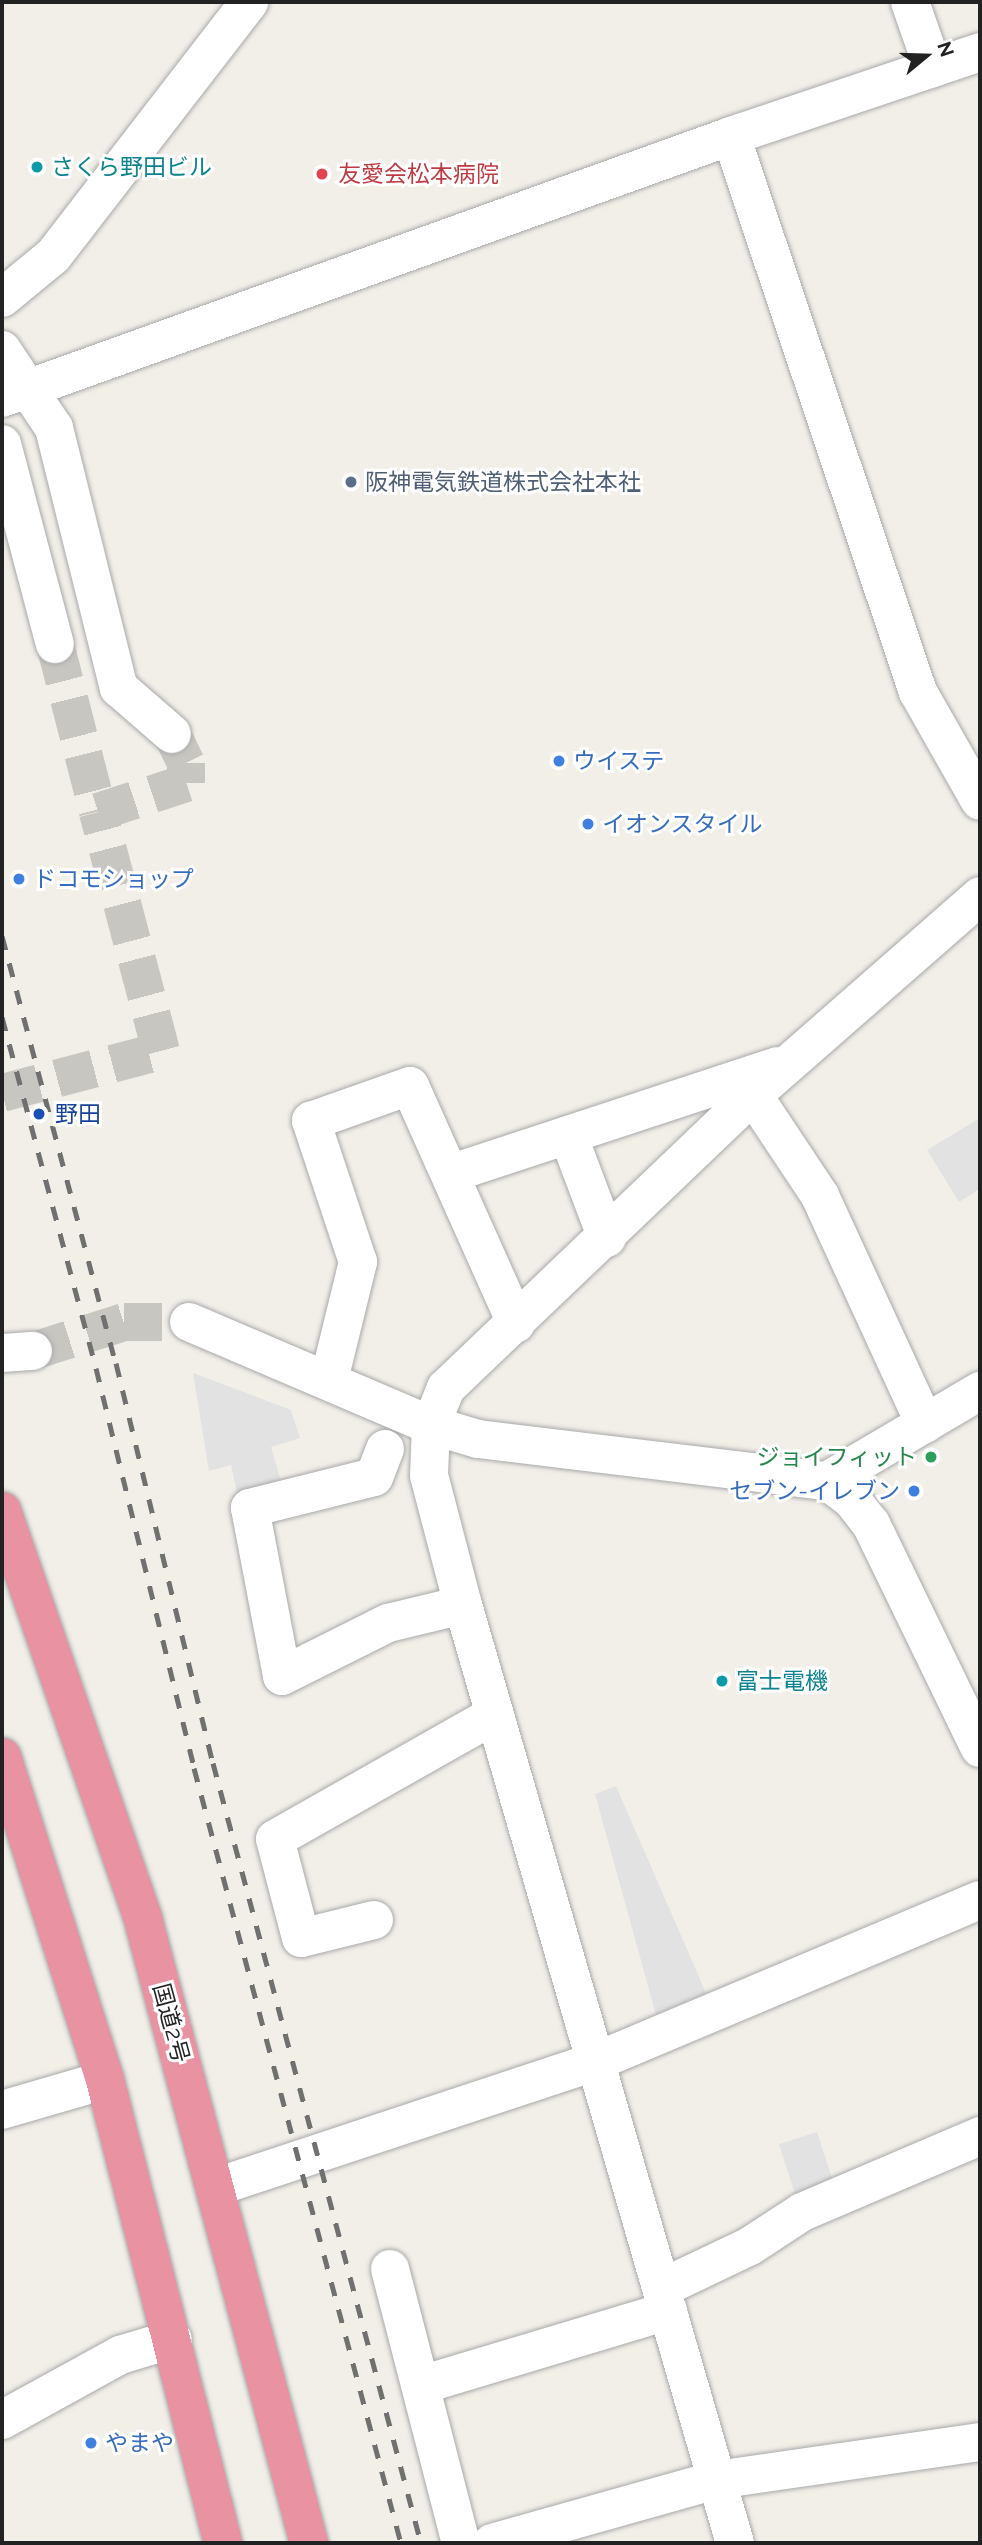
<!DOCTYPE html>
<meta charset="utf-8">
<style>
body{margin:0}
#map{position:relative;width:982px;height:2545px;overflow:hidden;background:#f2efe9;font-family:Raleway,"Noto Sans JP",sans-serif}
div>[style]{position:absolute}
.parking>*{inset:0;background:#e2e2e2;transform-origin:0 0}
.minor-tunnel>*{height:38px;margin-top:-19px;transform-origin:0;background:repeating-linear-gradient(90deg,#c8c6c1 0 38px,transparent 0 57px)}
.roads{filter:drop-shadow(0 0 2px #a9a9a9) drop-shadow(0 0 2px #a9a9a9)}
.minor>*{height:38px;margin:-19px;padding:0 19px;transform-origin:19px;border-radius:19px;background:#fff}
.highway>*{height:38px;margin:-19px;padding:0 19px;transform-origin:19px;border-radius:19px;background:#e892a2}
.rail>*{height:5px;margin-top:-2.5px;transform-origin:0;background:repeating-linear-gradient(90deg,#707070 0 14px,transparent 0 28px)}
.dots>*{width:19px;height:19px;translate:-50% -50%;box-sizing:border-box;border:4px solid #fff;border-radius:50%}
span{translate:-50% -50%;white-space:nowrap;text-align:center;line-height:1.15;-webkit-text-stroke:6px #fff;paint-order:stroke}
.culture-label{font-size:23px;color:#0d838f}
.left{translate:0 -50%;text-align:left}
.health-label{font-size:23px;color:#be3a42}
.service-label{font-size:23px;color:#4e5e75}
.shop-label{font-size:23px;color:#366cbe}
.right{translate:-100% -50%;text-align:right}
.transit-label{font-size:23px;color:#164399}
.leisure-label{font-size:23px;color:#27864d}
.street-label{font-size:23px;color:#222}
.frame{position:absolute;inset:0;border:4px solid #222;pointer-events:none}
.north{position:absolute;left:891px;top:21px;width:70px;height:70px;-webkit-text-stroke:5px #fff;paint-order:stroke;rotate:71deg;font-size:19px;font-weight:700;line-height:28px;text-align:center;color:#222}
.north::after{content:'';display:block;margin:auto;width:24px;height:32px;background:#222;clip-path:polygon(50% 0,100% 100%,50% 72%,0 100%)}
</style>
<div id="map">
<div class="parking">
<i style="clip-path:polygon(980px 1118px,980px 1189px,959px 1202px,927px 1150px)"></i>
<i style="clip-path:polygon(193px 1373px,291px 1410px,300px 1438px,271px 1447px,282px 1485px,239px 1502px,231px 1465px,209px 1471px)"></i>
<i style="clip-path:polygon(616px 1786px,706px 1993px,656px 2015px,595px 1794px)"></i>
<i style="left:817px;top:2132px;width:59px;height:40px;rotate:72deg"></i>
</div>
<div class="minor-tunnel">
<i style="left:55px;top:644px;width:173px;rotate:75.6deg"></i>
<i style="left:98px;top:812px;width:93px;rotate:-18.2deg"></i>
<i style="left:186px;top:783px;width:20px;rotate:-90deg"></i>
<i style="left:186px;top:763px;width:32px;rotate:-116deg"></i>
<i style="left:2px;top:1093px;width:164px;rotate:-14.8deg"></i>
<i style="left:161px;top:1051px;width:247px;rotate:-104.8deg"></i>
<i style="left:33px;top:1351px;width:96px;rotate:-17.7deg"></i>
<i style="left:124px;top:1322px;width:65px"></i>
</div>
<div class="roads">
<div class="minor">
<i style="left:910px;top:2px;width:70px;rotate:70.8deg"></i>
<i style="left:731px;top:136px;width:587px;rotate:71.41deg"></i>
<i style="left:918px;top:692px;width:125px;rotate:60.4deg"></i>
<i style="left:2px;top:298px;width:66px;rotate:-39.5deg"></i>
<i style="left:53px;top:256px;width:321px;rotate:-52.3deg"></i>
<i style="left:2px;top:350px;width:94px;rotate:56.3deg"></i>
<i style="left:54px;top:428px;width:268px;rotate:76deg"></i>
<i style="left:119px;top:688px;width:70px;rotate:41deg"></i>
<i style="left:2px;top:398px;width:775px;rotate:-19.77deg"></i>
<i style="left:731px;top:136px;width:263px;rotate:-18.6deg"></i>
<i style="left:2px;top:444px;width:207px;rotate:75.2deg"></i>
<i style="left:753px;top:1095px;width:121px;rotate:56.4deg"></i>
<i style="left:820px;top:1196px;width:251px;rotate:65.3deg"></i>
<i style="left:568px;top:1135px;width:110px;rotate:69.3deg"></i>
<i style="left:452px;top:1173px;width:342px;rotate:-18.2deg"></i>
<i style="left:189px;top:1322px;width:263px;rotate:23.1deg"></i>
<i style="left:431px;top:1425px;width:49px;rotate:16.6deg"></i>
<i style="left:478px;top:1439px;width:352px;rotate:6.9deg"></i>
<i style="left:827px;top:1481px;width:31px;rotate:37deg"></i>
<i style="left:852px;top:1500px;width:31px;rotate:52deg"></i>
<i style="left:871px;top:1524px;width:249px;rotate:64.1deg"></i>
<i style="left:2px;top:1353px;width:31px;rotate:-4deg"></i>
<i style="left:329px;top:1380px;width:122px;rotate:-76.2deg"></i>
<i style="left:358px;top:1262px;width:149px;rotate:-108.4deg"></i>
<i style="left:311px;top:1121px;width:105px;rotate:-19.5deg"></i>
<i style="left:410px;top:1086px;width:260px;rotate:65.9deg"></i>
<i style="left:385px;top:1449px;width:30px;rotate:111deg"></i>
<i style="left:374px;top:1477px;width:128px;rotate:166deg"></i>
<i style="left:250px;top:1508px;width:171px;rotate:79.2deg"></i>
<i style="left:282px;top:1676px;width:119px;rotate:-26.6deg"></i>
<i style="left:388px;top:1623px;width:77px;rotate:-13.5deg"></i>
<i style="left:827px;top:1481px;width:178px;rotate:-30.5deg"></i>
<i style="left:374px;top:1920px;width:75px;rotate:166.1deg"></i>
<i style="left:301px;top:1938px;width:102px;rotate:-104.7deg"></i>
<i style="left:275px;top:1839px;width:252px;rotate:-29.5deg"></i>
<i style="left:2px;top:2110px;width:107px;rotate:-16.2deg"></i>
<i style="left:216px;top:2187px;width:401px;rotate:-18.3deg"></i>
<i style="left:597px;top:2061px;width:415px;rotate:-22.8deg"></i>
<i style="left:390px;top:2269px;width:283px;rotate:75.5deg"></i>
<i style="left:662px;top:2288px;width:98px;rotate:-25.5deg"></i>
<i style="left:750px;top:2246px;width:62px;rotate:-33.2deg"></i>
<i style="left:802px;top:2212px;width:194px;rotate:-23.1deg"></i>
<i style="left:421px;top:2385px;width:258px;rotate:-16.7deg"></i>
<i style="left:2px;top:2420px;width:135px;rotate:-28.8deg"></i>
<i style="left:120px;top:2355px;width:55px;rotate:-16.8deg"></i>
<i style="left:492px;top:2543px;width:233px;rotate:-15.7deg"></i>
<i style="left:716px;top:2480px;width:267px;rotate:-8.2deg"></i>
<i style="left:735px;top:2543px;width:977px;rotate:-106.17deg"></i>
<i style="left:463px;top:1605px;width:134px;rotate:-104.7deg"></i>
<i style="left:429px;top:1475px;width:50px;rotate:-87.7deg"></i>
<i style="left:431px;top:1425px;width:40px;rotate:-68deg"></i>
<i style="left:446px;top:1388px;width:424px;rotate:-43.7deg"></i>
<i style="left:753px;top:1095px;width:302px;rotate:-41.2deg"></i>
</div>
<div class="highway">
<i style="left:2px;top:1511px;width:432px;rotate:70.9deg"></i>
<i style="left:143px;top:1919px;width:646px;rotate:75.1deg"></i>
<i style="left:2px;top:1757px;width:339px;rotate:72.3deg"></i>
<i style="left:105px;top:2080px;width:478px;rotate:75.7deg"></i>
</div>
</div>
<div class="rail">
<i style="left:2px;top:936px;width:442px;rotate:75.1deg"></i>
<i style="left:116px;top:1363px;width:412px;rotate:76.4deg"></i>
<i style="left:213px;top:1763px;width:807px;rotate:75.07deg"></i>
<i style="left:2px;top:1017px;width:363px;rotate:75deg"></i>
<i style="left:96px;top:1368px;width:412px;rotate:76.2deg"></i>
<i style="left:194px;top:1768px;width:802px;rotate:75.05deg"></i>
</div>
<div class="dots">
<i style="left:37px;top:167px;background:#0f9aa8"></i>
<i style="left:322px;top:174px;background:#e0444e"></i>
<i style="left:351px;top:482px;background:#5c6f8a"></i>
<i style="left:559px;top:761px;background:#3f7fe0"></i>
<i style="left:588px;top:824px;background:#3f7fe0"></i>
<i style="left:19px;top:879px;background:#3f7fe0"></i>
<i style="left:39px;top:1114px;background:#1a4fb4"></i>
<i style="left:931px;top:1457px;background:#2e9e5b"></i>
<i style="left:914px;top:1491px;background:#3f7fe0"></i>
<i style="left:722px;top:1681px;background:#0f9aa8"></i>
<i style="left:91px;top:2443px;background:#3f7fe0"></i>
</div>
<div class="culture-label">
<span class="left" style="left:51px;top:167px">さくら野田ビル</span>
<span class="left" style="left:736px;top:1681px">富士電機</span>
</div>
<div class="health-label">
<span class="left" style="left:338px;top:174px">友愛会松本病院</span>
</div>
<div class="service-label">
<span class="left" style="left:365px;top:482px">阪神電気鉄道株式会社本社</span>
</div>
<div class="shop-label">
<span class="left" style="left:573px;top:761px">ウイステ</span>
<span class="left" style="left:602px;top:824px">イオンスタイル</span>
<span class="left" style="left:33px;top:879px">ドコモショップ</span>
<span class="right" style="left:900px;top:1491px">セブン-イレブン</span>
<span class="left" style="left:105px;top:2443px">やまや</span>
</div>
<div class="transit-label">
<span class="left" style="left:55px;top:1114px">野田</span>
</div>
<div class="leisure-label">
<span class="right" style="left:917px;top:1457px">ジョイフィット</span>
</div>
<div class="street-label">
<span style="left:171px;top:2023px;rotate:75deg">国道2号</span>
</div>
<div class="frame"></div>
<div class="north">N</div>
</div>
